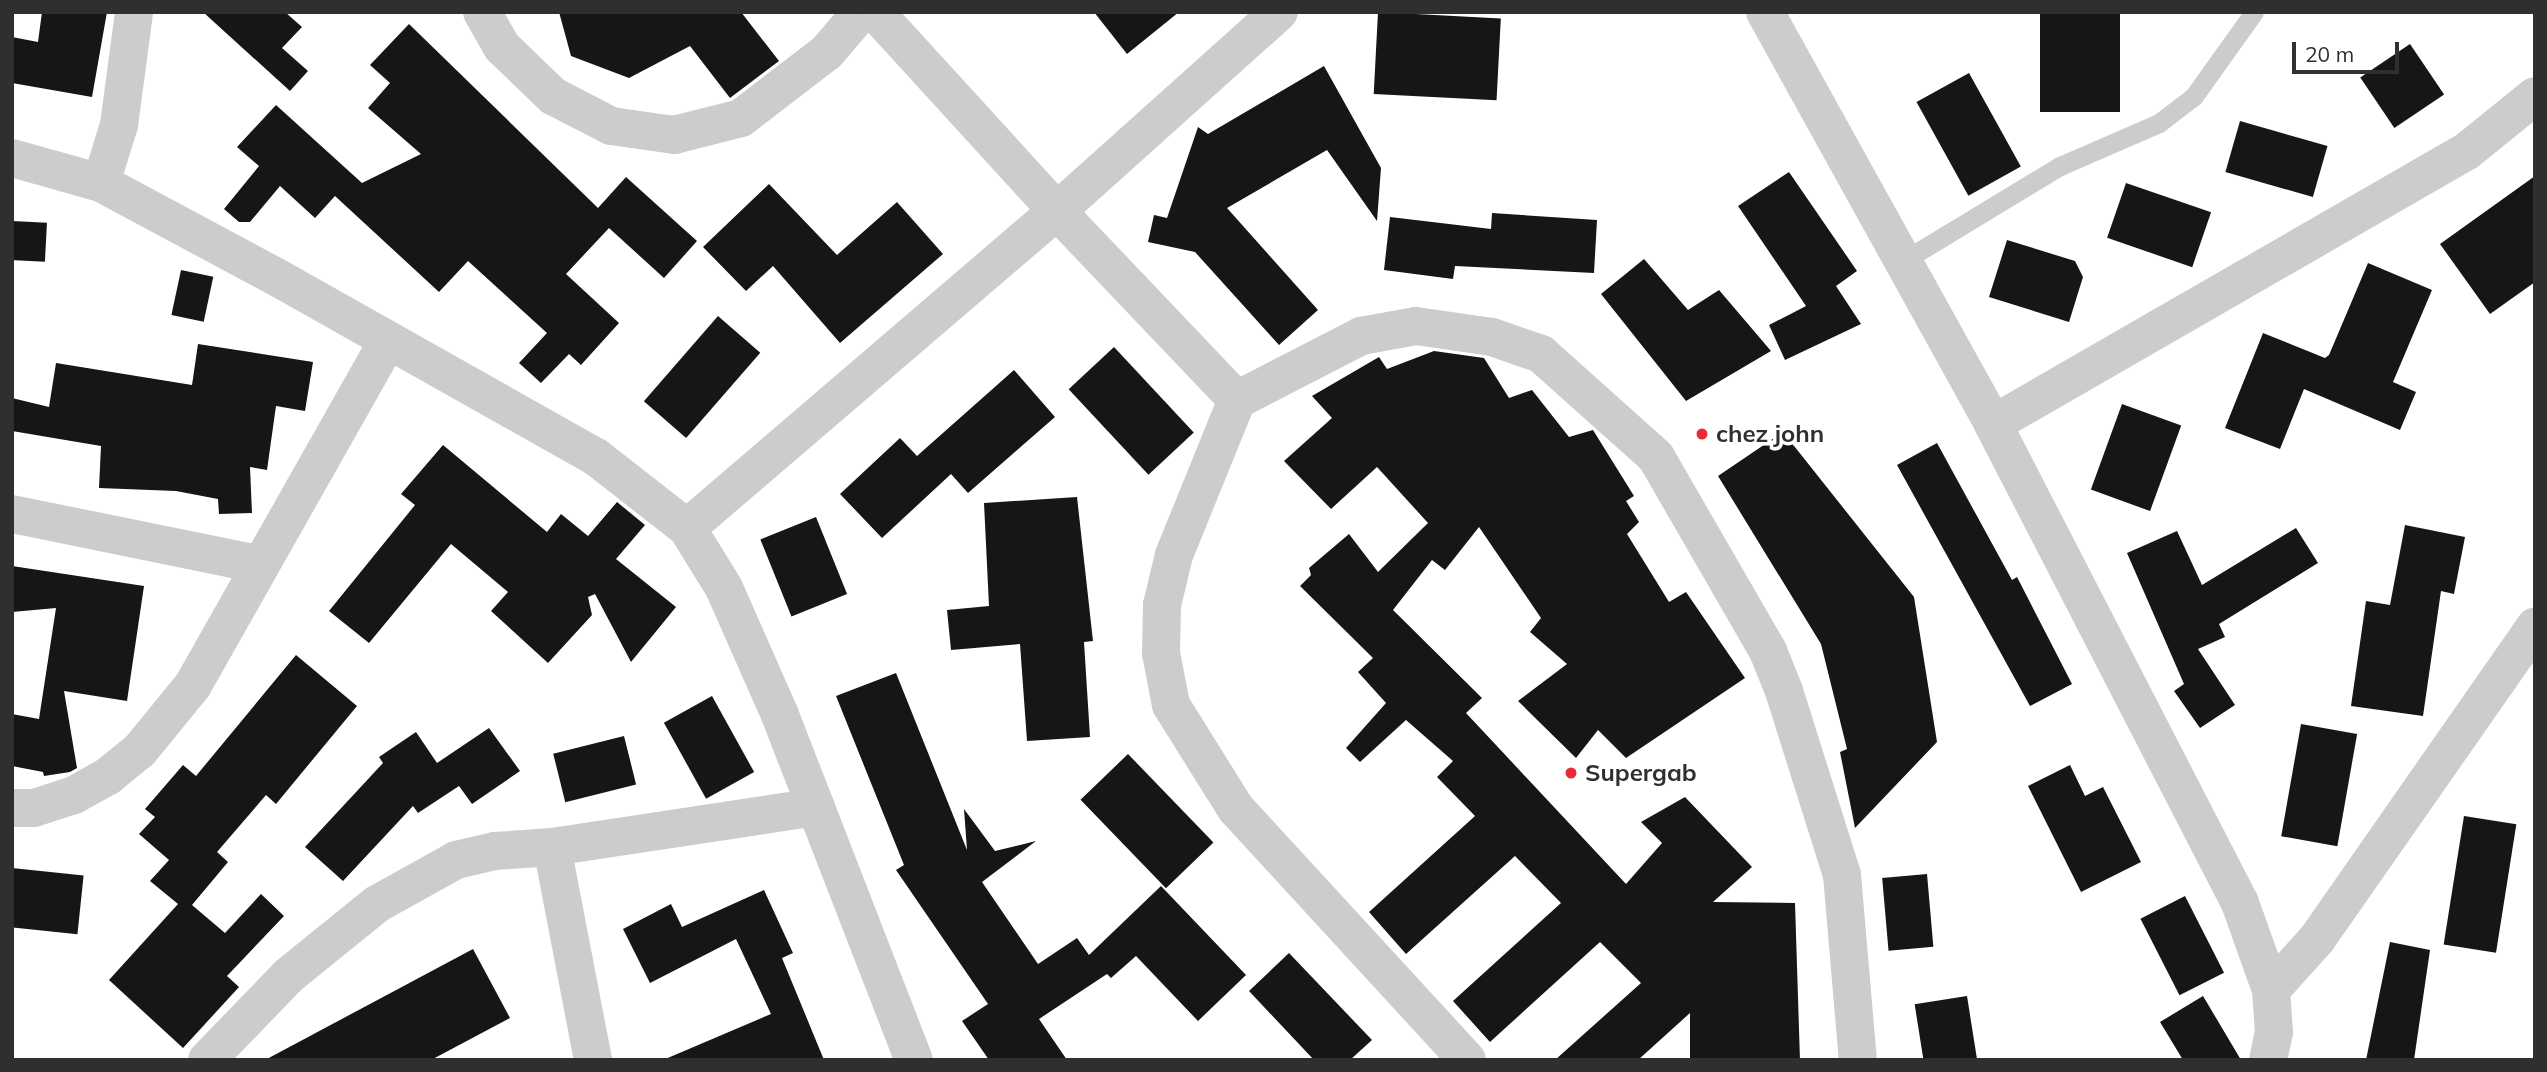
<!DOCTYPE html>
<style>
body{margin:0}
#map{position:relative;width:2547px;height:1072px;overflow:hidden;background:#fff;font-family:Mulish,sans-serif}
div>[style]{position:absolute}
.building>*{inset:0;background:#161616;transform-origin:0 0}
.service>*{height:19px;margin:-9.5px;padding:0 9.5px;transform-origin:9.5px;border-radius:9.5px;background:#ccc}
.minor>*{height:38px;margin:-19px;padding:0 19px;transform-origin:19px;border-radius:19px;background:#ccc}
.tertiary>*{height:38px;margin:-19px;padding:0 19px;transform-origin:19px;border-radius:19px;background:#ccc}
.dots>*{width:19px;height:19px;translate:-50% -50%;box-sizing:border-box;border:4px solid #fff;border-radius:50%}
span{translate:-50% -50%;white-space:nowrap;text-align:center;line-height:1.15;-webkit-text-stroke:7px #fff;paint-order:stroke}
.poi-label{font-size:24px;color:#2f2f2f;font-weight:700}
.left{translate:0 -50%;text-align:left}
.frame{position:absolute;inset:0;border:14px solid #2f2f2f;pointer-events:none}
.scale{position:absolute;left:2292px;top:42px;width:107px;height:32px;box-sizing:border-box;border:4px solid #2f2f2f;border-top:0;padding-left:9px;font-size:21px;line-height:24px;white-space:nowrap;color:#2f2f2f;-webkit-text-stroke:5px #fff;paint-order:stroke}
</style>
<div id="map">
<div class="building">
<i style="clip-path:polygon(42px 12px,107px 12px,92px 97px,12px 83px,12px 37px,38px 42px)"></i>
<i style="clip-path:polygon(203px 12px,285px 12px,302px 27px,282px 48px,308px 71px,290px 91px)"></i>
<i style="clip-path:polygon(559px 12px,741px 12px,779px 61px,730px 98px,690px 46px,629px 78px,571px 56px)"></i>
<i style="clip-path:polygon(1094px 12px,1179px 12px,1127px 54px)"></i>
<i style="left:1378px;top:12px;width:123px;height:82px;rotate:3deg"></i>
<i style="left:2040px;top:12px;width:80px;height:100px"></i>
<i style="clip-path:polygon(409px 24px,598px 208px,626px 177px,697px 241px,664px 278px,609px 228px,566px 274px,619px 323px,581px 365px,569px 354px,541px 383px,519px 363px,547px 333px,468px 261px,439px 292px,335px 196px,315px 218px,280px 186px,250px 222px,239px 222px,224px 209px,259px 166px,237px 147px,276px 105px,362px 183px,421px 154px,368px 108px,390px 83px,370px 65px)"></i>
<i style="left:2410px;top:44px;width:61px;height:60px;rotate:56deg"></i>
<i style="clip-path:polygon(1324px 66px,1381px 168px,1377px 221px,1327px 150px,1227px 208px,1318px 310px,1279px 345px,1195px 252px,1148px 242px,1154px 215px,1167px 218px,1198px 127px,1208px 134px)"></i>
<i style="left:1969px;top:73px;width:107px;height:60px;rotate:61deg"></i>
<i style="left:2240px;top:121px;width:91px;height:53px;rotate:16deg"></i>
<i style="clip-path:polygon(1789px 172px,1857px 271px,1836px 286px,1861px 324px,1785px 360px,1769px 325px,1806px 306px,1738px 206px)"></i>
<i style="clip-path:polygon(2535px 176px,2535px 282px,2490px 314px,2440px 244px)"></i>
<i style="left:2126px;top:183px;width:90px;height:58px;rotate:19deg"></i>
<i style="clip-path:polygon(769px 184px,837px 255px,897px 202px,943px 254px,840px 343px,773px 266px,746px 291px,703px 247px)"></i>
<i style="clip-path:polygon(1492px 213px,1597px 220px,1594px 273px,1455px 266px,1453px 279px,1384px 270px,1390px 217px,1491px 229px)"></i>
<i style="left:12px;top:221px;width:35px;height:39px;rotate:3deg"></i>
<i style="clip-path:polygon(2007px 240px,2075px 261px,2083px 277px,2069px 322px,1989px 297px)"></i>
<i style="clip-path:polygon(1644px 259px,1688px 310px,1719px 290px,1771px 351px,1686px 401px,1601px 294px)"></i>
<i style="clip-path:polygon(2368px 263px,2432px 290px,2393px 382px,2416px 392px,2400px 430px,2304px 389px,2280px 449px,2225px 428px,2263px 333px,2325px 358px,2329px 355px)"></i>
<i style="left:181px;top:270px;width:33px;height:46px;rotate:12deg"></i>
<i style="left:718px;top:316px;width:56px;height:113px;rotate:41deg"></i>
<i style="clip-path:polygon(198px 344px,313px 362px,305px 411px,276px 406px,267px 470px,250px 467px,252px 513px,219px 514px,218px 499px,176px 491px,99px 488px,101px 446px,12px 431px,12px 398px,49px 407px,56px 363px,192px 385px)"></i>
<i style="left:1114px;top:347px;width:117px;height:62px;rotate:47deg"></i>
<i style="clip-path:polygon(1434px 351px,1484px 358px,1509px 398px,1532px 390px,1569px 437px,1593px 430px,1634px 496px,1626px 501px,1639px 522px,1627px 534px,1669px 602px,1686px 592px,1745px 678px,1626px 758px,1598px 730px,1576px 758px,1518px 701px,1567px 664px,1530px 632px,1541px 618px,1479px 527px,1445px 570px,1432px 560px,1393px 610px,1482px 698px,1466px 713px,1626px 884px,1662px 843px,1641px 822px,1685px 797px,1752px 867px,1713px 902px,1795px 903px,1800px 1060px,1690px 1058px,1690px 1013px,1638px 1060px,1555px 1060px,1641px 983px,1600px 942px,1490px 1042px,1453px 1001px,1561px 903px,1515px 856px,1406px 954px,1369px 912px,1475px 816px,1437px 777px,1453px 761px,1406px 720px,1360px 762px,1346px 748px,1386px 703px,1358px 672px,1373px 658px,1300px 586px,1311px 575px,1309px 568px,1349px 534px,1378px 572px,1428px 523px,1377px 467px,1331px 509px,1284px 461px,1332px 418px,1312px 396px,1379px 357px,1387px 369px)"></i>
<i style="clip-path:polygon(1014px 370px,1055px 417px,968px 493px,951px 474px,882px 538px,840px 494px,900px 438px,917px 456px)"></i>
<i style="left:2122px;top:404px;width:63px;height:91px;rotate:20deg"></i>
<i style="clip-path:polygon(1783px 432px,1914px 597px,1937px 742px,1855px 828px,1840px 752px,1847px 749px,1821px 644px,1718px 476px)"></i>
<i style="clip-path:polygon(1937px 443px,2012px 580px,2017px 577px,2072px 684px,2030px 706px,1897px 465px)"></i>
<i style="clip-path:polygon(443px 445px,547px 532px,561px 514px,588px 536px,617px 502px,645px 525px,616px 559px,676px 607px,631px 662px,595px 594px,588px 597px,592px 615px,548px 663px,491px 611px,508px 592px,451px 544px,369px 643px,329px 611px,415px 505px,401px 494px)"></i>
<i style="clip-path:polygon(1077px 497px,1093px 641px,1084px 642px,1090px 737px,1027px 741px,1020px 644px,951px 650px,947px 610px,989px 606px,984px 503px)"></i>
<i style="left:816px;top:517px;width:83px;height:60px;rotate:68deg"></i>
<i style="clip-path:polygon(2405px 525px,2465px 537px,2454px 594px,2441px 591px,2423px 716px,2351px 706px,2366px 601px,2390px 605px)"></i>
<i style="clip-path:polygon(2296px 528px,2318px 563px,2219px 624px,2225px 637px,2198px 649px,2235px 705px,2200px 728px,2174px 691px,2184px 684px,2127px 553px,2177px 531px,2202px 585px)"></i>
<i style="clip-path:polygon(12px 566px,144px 586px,127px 701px,64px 691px,77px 768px,70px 772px,44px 776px,43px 772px,12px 766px,12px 714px,39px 719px,56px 608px,12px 612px)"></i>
<i style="clip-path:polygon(296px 655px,357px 706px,276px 804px,266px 795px,217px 852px,228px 862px,192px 905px,225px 933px,261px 894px,284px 916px,227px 976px,239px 987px,183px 1048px,109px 980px,178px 904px,150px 881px,169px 860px,139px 834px,155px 817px,145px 809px,183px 765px,196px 776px)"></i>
<i style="clip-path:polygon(896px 673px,967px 850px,964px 809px,995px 851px,1036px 841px,982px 882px,1038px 964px,1077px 938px,1089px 955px,1161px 886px,1246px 975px,1198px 1021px,1136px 956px,1111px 978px,1107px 974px,1039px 1019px,1067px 1060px,989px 1060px,962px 1021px,988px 1004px,896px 870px,904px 865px,836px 696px)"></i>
<i style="left:712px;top:696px;width:87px;height:55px;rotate:61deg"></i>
<i style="left:2301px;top:724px;width:57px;height:114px;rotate:10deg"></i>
<i style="clip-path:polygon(489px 728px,520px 771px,472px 804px,459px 786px,418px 813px,413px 806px,343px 881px,305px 847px,383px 763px,379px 757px,416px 732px,437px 763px)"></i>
<i style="left:624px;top:736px;width:50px;height:73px;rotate:76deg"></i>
<i style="left:1128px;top:754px;width:123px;height:66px;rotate:46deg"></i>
<i style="clip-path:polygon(2070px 765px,2085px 796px,2103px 787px,2141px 862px,2081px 892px,2028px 786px)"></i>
<i style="left:2464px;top:816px;width:53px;height:130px;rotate:9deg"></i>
<i style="left:12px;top:868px;width:72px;height:59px;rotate:6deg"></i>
<i style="left:1927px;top:874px;width:73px;height:45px;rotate:85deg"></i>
<i style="clip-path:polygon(764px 890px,793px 953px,782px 958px,824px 1060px,663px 1060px,771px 1014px,736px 939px,650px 983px,623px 929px,671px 904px,682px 927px)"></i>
<i style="left:2185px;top:896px;width:86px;height:50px;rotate:63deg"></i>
<i style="clip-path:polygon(2390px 942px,2430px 950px,2414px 1060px,2366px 1060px)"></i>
<i style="clip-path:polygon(473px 949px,510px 1018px,431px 1060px,265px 1060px)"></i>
<i style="clip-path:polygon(1289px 953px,1372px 1040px,1350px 1060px,1314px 1060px,1249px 991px)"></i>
<i style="left:1967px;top:996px;width:65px;height:53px;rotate:81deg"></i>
<i style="clip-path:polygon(2203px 996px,2241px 1060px,2183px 1060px,2160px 1022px)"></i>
</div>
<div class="service">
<i style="left:1903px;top:261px;width:184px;rotate:-31.2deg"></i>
<i style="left:2060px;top:166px;width:108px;rotate:-23.5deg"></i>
<i style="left:2159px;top:123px;width:44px;rotate:-37.6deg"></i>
<i style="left:2194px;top:96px;width:103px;rotate:-54.5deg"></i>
</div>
<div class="minor">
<i style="left:482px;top:12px;width:40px;rotate:60.3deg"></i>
<i style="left:502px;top:47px;width:71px;rotate:43.9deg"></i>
<i style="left:553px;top:96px;width:65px;rotate:27.3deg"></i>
<i style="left:611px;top:126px;width:64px;rotate:8.1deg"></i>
<i style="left:674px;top:135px;width:69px;rotate:-14.2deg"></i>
<i style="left:741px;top:118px;width:108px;rotate:-37.5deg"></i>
<i style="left:827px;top:52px;width:52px;rotate:-49.6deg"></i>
<i style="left:1765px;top:12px;width:471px;rotate:61deg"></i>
<i style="left:1993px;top:424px;width:539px;rotate:62.72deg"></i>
<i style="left:2240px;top:903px;width:92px;rotate:70.4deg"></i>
<i style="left:2271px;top:990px;width:42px;rotate:85.9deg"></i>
<i style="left:2274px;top:1032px;width:29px;rotate:102deg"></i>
<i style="left:101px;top:183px;width:61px;rotate:-72.8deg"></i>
<i style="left:119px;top:125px;width:114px;rotate:-82.4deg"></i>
<i style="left:1237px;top:400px;width:261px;rotate:-133.6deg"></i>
<i style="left:1057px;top:211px;width:298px;rotate:-41.9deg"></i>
<i style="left:1993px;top:424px;width:547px;rotate:-29.94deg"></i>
<i style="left:2467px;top:151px;width:87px;rotate:-39deg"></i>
<i style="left:12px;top:514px;width:251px;rotate:11.5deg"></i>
<i style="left:687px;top:528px;width:487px;rotate:-40.6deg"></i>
<i style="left:1057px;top:211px;width:270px;rotate:-132.4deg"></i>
<i style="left:12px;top:808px;width:22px"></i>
<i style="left:34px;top:808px;width:42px;rotate:-18deg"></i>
<i style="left:74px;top:795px;width:39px;rotate:-29deg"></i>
<i style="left:108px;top:776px;width:41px;rotate:-39.1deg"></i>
<i style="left:140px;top:750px;width:84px;rotate:-50.8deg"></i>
<i style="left:193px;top:685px;width:394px;rotate:-60.5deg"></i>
<i style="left:552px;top:847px;width:217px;rotate:79.1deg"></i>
<i style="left:2271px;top:990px;width:69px;rotate:-48deg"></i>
<i style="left:2317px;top:939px;width:381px;rotate:-55.1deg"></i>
<i style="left:207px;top:1060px;width:117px;rotate:-46deg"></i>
<i style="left:288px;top:976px;width:114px;rotate:-39deg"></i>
<i style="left:377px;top:904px;width:90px;rotate:-29.1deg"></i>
<i style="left:456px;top:860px;width:40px;rotate:-13deg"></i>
<i style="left:495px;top:851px;width:57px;rotate:-4deg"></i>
<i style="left:552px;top:847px;width:267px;rotate:-8.6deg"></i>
<i style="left:1467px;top:1060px;width:341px;rotate:-132.6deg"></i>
<i style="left:1236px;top:809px;width:123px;rotate:-122deg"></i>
<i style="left:1171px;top:705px;width:53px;rotate:-100.9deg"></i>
<i style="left:1161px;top:653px;width:48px;rotate:-88.8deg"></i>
<i style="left:1162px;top:605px;width:51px;rotate:-76.5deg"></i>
<i style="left:1174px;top:555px;width:167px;rotate:-67.9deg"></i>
<i style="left:1237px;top:400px;width:140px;rotate:-27.3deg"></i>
<i style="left:1361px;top:336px;width:56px;rotate:-10.3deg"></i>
<i style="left:1416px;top:326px;width:77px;rotate:8.2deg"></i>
<i style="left:1492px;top:337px;width:52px;rotate:19.1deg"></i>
<i style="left:1541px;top:354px;width:154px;rotate:41.8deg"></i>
<i style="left:1656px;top:457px;width:224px;rotate:60deg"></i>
<i style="left:1768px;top:651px;width:43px;rotate:68.2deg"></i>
<i style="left:1784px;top:691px;width:193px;rotate:72.5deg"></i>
<i style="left:1842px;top:875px;width:186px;rotate:85.1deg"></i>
</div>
<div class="tertiary">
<i style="left:12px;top:158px;width:92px;rotate:15.7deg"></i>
<i style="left:101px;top:183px;width:203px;rotate:28.2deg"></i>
<i style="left:280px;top:279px;width:363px;rotate:29.4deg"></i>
<i style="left:596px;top:457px;width:115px;rotate:38deg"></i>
<i style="left:687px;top:528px;width:70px;rotate:58.3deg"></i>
<i style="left:724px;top:588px;width:139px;rotate:66.2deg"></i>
<i style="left:780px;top:715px;width:370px;rotate:68.8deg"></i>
</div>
<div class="dots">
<i style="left:1702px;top:434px;background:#ec2a36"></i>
<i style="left:1571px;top:773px;background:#ec2a36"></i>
</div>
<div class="poi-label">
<span class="left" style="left:1716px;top:434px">chez john</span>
<span class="left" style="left:1585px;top:773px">Supergab</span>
</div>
<div class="frame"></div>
<div class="scale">20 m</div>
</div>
